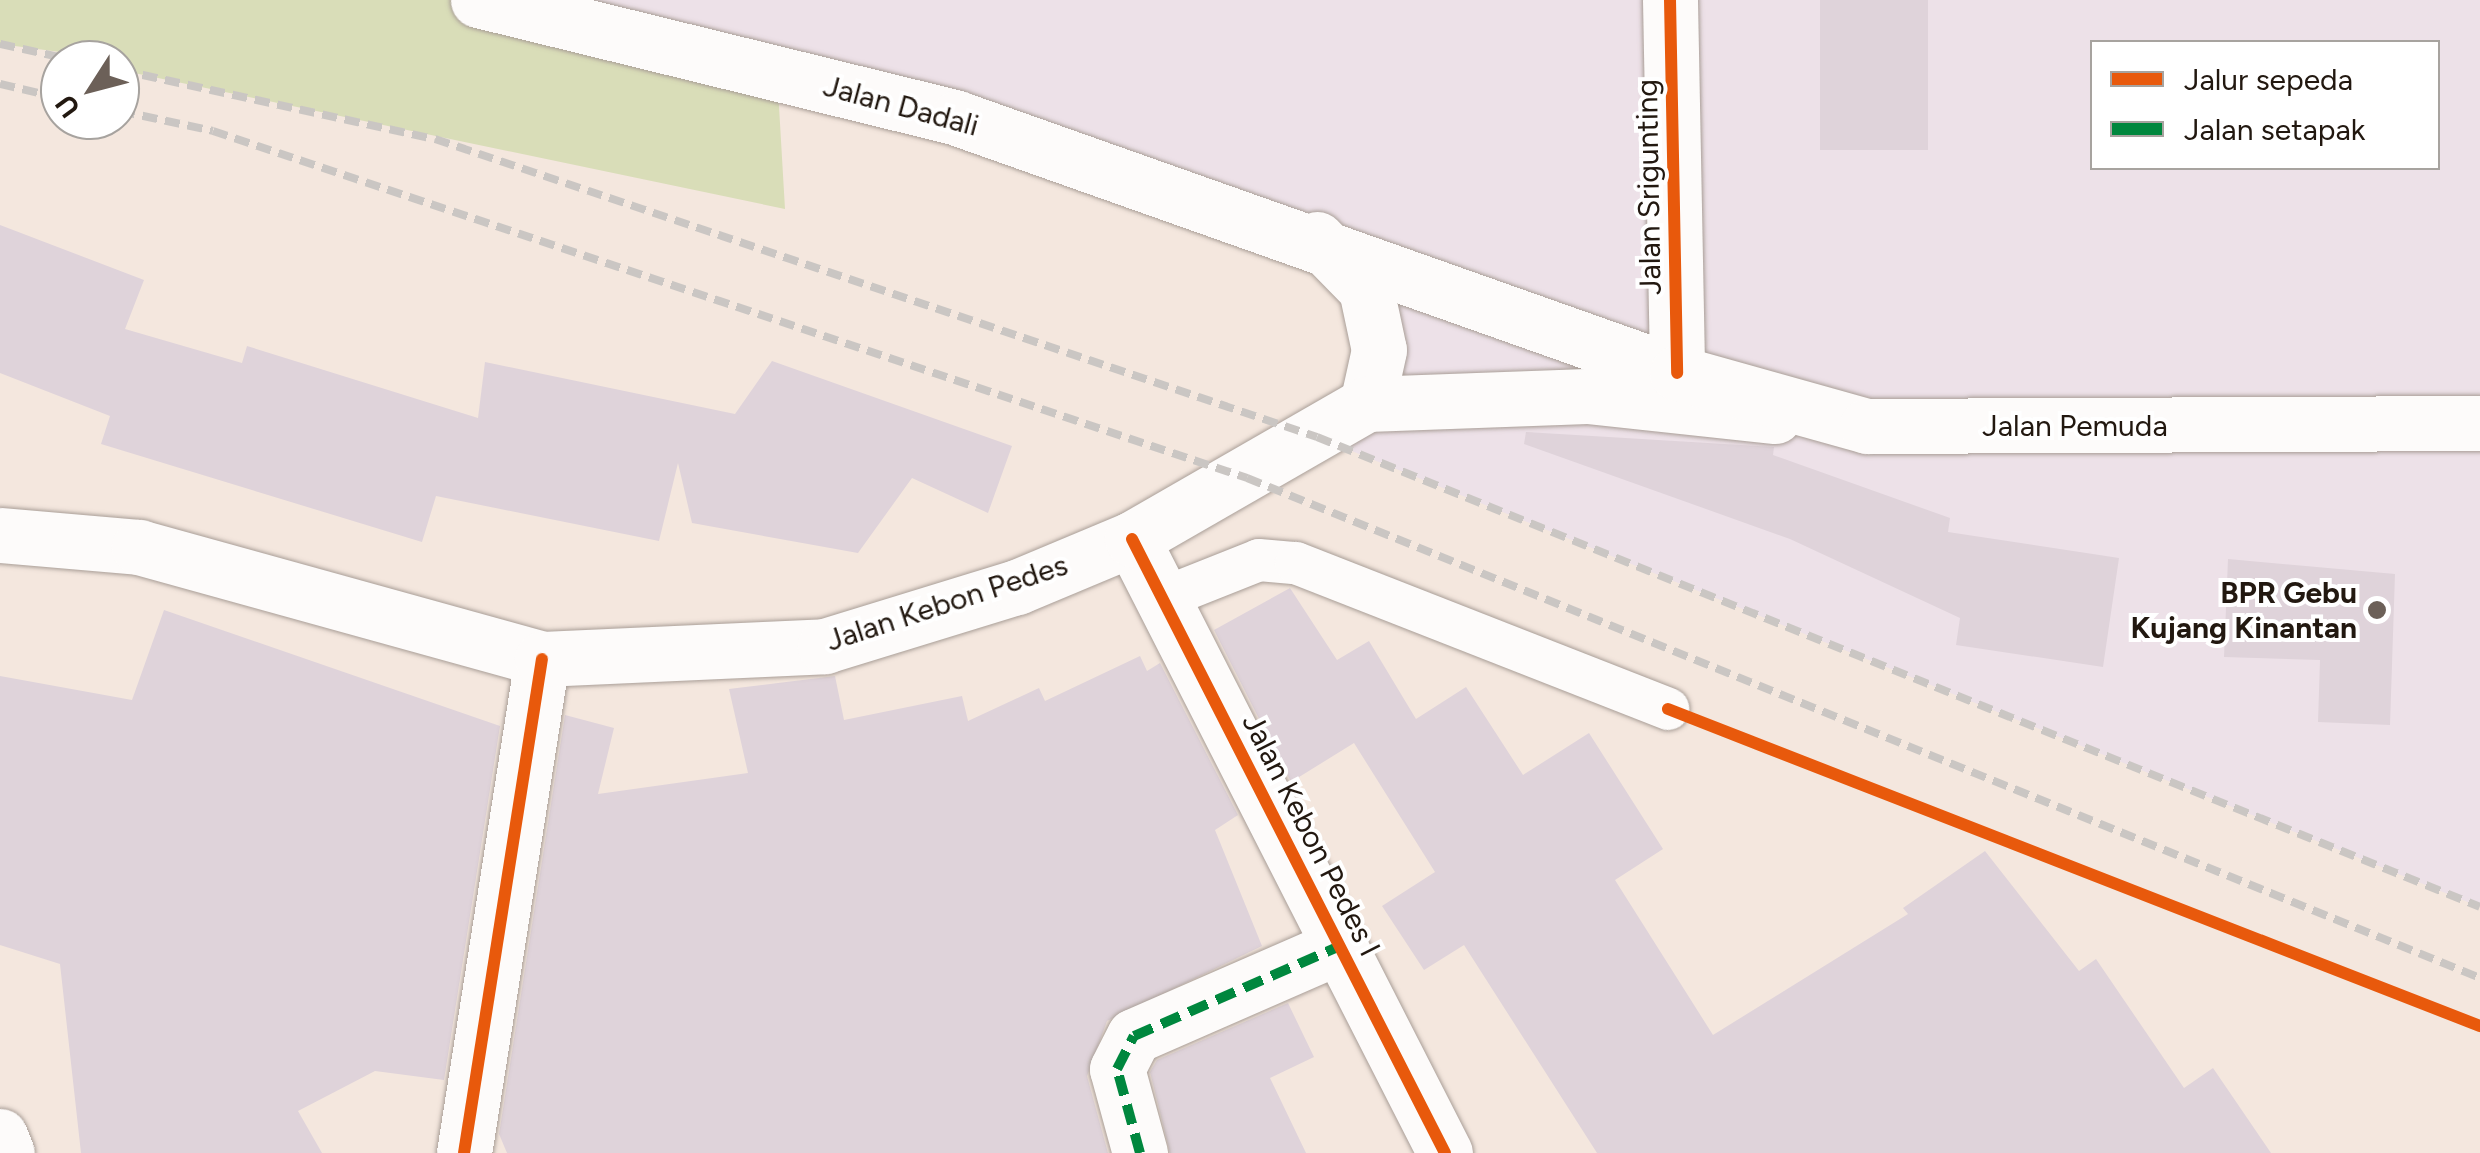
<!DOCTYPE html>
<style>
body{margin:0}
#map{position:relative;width:2480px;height:1153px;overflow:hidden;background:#f4e7de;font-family:Figtree,sans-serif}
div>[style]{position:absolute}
.commercial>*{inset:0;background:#ede1e8}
.green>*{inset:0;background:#d9ddb8}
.building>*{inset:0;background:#dfd3da;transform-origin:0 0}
.roads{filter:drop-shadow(0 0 2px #a99e97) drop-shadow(0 0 2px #a99e97)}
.service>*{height:42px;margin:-21px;padding:0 21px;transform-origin:21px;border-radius:21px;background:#fdfbfa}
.minor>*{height:55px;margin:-27.5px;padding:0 27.5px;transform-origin:27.5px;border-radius:27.5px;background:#fdfbfa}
.secondary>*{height:55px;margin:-27.5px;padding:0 27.5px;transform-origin:27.5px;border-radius:27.5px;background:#fdfbfa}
.primary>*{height:55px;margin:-27.5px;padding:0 27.5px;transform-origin:27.5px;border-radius:27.5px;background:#fdfbfa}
.rail>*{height:8px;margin-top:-4px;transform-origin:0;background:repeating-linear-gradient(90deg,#cac6c3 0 15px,transparent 0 23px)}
.quiet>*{height:10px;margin-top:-5px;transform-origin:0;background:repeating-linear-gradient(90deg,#00873e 0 20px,transparent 0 30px)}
.cycleway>*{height:12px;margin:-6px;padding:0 6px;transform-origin:6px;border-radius:6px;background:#e8590c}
.dots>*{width:28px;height:28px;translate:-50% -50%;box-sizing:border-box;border:5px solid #fff;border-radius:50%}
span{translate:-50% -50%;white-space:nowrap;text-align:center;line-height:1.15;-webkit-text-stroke:8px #fff;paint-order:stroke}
.street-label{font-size:30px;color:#221810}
.poi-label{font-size:30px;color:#221810;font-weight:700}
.right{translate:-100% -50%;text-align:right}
.legend{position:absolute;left:2090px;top:40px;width:350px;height:130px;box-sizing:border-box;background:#fff;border:2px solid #a7a39f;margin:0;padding:12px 18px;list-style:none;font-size:30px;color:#221810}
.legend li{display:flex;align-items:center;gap:20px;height:50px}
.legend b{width:50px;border:2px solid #a7a39f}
.north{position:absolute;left:40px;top:40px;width:100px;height:100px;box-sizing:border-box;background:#fff;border:2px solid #a7a39f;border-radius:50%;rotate:234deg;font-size:28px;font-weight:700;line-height:40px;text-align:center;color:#221810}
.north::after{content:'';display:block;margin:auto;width:35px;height:45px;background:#6c6058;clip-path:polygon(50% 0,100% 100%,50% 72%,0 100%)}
</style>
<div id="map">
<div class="commercial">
<i style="clip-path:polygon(evenodd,463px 0,2480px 0,2480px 907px,1317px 437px,1379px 350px,1317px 239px,463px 0,2092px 42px,2438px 42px,2438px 168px,2092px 168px,2092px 42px)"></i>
</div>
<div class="green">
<i style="clip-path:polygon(0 0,475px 0,777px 72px,785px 209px,120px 70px,120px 60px,0 44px)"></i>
</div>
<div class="building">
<i style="left:1820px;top:0;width:108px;height:150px"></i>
<i style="clip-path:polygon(0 225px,144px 280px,125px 329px,242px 363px,247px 346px,478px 418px,485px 362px,735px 414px,772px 361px,1012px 446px,988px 513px,912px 478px,858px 553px,692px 523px,678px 463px,659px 541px,436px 496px,422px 542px,101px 444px,110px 416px,0 373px)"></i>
<i style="clip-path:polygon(1526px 432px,1774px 447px,1773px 455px,1950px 518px,1948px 532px,2119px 558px,2103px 667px,1956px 645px,1960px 618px,1790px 539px,1524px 444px)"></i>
<i style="clip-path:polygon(2228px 559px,2395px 574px,2390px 725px,2318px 722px,2320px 660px,2224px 657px)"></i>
<i style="clip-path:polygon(1290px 588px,1337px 660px,1369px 641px,1416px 719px,1466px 687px,1523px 775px,1589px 733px,1663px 849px,1615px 880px,1713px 1035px,1908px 914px,1903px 908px,1985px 851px,2079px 971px,2096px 959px,2184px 1088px,2213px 1068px,2271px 1153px,1597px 1153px,1464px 945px,1424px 970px,1382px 906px,1435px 872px,1354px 743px,1291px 782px,1214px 630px)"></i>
<i style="clip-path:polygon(164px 610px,500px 726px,444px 1080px,375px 1071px,298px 1111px,322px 1153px,81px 1153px,60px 964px,0 945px,0 676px,132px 700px)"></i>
<i style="clip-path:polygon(1140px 656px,1147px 671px,1160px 663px,1238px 815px,1215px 830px,1262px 946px,1107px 1021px,1087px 1076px,1108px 1153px,507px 1153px,499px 1134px,565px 715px,614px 728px,598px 794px,748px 773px,729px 689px,835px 676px,844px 720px,962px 696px,968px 721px,1039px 688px,1045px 701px)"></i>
<i style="clip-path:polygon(1288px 1003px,1314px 1057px,1270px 1078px,1306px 1153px,1170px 1153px,1150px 1072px,1157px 1060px)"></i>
</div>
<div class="roads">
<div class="service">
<i style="left:1161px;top:599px;width:105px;rotate:-21.7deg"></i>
<i style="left:1259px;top:560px;width:37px;rotate:5deg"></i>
<i style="left:1296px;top:563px;width:400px;rotate:21.4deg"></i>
</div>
<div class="minor">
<i style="left:1670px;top:0;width:373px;rotate:88.9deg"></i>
<i style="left:1132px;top:539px;width:689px;rotate:62.99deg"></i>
<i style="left:0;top:1136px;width:18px;rotate:68deg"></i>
<i style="left:464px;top:1153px;width:500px;rotate:-81.03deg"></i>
<i style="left:1140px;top:1153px;width:87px;rotate:-105.3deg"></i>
<i style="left:1117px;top:1069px;width:37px;rotate:-63deg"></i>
<i style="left:1134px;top:1036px;width:225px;rotate:-23.6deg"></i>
</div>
<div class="secondary">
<i style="left:1317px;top:239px;width:70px;rotate:45.6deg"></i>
<i style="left:1366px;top:289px;width:62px;rotate:78deg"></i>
<i style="left:1379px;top:350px;width:55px;rotate:102.5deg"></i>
<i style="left:0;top:535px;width:140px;rotate:4.9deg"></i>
<i style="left:139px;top:547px;width:418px;rotate:15.5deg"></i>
<i style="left:542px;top:659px;width:283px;rotate:-2.6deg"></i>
<i style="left:825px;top:646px;width:201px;rotate:-17.1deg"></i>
<i style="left:1017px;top:587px;width:125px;rotate:-22.7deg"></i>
<i style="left:1132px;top:539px;width:271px;rotate:-29.9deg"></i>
<i style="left:1367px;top:404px;width:220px;rotate:-2.1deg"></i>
<i style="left:1587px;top:396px;width:189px;rotate:6.1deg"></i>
</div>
<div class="primary">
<i style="left:478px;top:0;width:493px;rotate:13.8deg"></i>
<i style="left:957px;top:118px;width:764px;rotate:19.5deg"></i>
<i style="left:1677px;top:373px;width:197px;rotate:15.6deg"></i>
<i style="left:1867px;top:426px;width:613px;rotate:-0.28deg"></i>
</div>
</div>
<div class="rail">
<i style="left:0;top:44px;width:75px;rotate:12.4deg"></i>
<i style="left:120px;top:70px;width:322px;rotate:12.4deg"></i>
<i style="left:435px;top:139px;width:931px;rotate:18.67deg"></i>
<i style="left:1317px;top:437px;width:1254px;rotate:22deg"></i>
<i style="left:0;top:84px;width:62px;rotate:13.1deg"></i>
<i style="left:120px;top:111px;width:95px;rotate:12.1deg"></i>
<i style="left:213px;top:131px;width:1091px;rotate:18.55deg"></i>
<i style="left:1247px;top:478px;width:1331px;rotate:22.07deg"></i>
</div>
<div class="quiet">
<i style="left:1140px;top:1153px;width:87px;rotate:-105.3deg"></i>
<i style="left:1117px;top:1069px;width:37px;rotate:-63deg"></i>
<i style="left:1134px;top:1036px;width:225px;rotate:-23.6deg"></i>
</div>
<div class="cycleway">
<i style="left:1670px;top:0;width:373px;rotate:88.9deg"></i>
<i style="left:1132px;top:539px;width:689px;rotate:62.99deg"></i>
<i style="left:1668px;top:709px;width:872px;rotate:21.33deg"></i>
<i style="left:464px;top:1153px;width:500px;rotate:-81.03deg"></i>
</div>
<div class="dots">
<i style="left:2377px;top:610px;background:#6c6058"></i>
</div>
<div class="street-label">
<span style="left:901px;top:106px;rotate:15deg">Jalan Dadali</span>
<span style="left:1649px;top:187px;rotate:-91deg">Jalan Srigunting</span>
<span style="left:2075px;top:426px">Jalan Pemuda</span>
<span style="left:947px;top:603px;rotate:-18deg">Jalan Kebon Pedes</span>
<span style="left:1311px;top:835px;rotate:63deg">Jalan Kebon Pedes I</span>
</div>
<div class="poi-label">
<span class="right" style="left:2357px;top:610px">BPR Gebu<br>Kujang Kinantan</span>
</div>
<ul class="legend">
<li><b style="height:12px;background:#e8590c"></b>Jalur sepeda</li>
<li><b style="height:12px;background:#00873e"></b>Jalan setapak</li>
</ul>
<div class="north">U</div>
</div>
